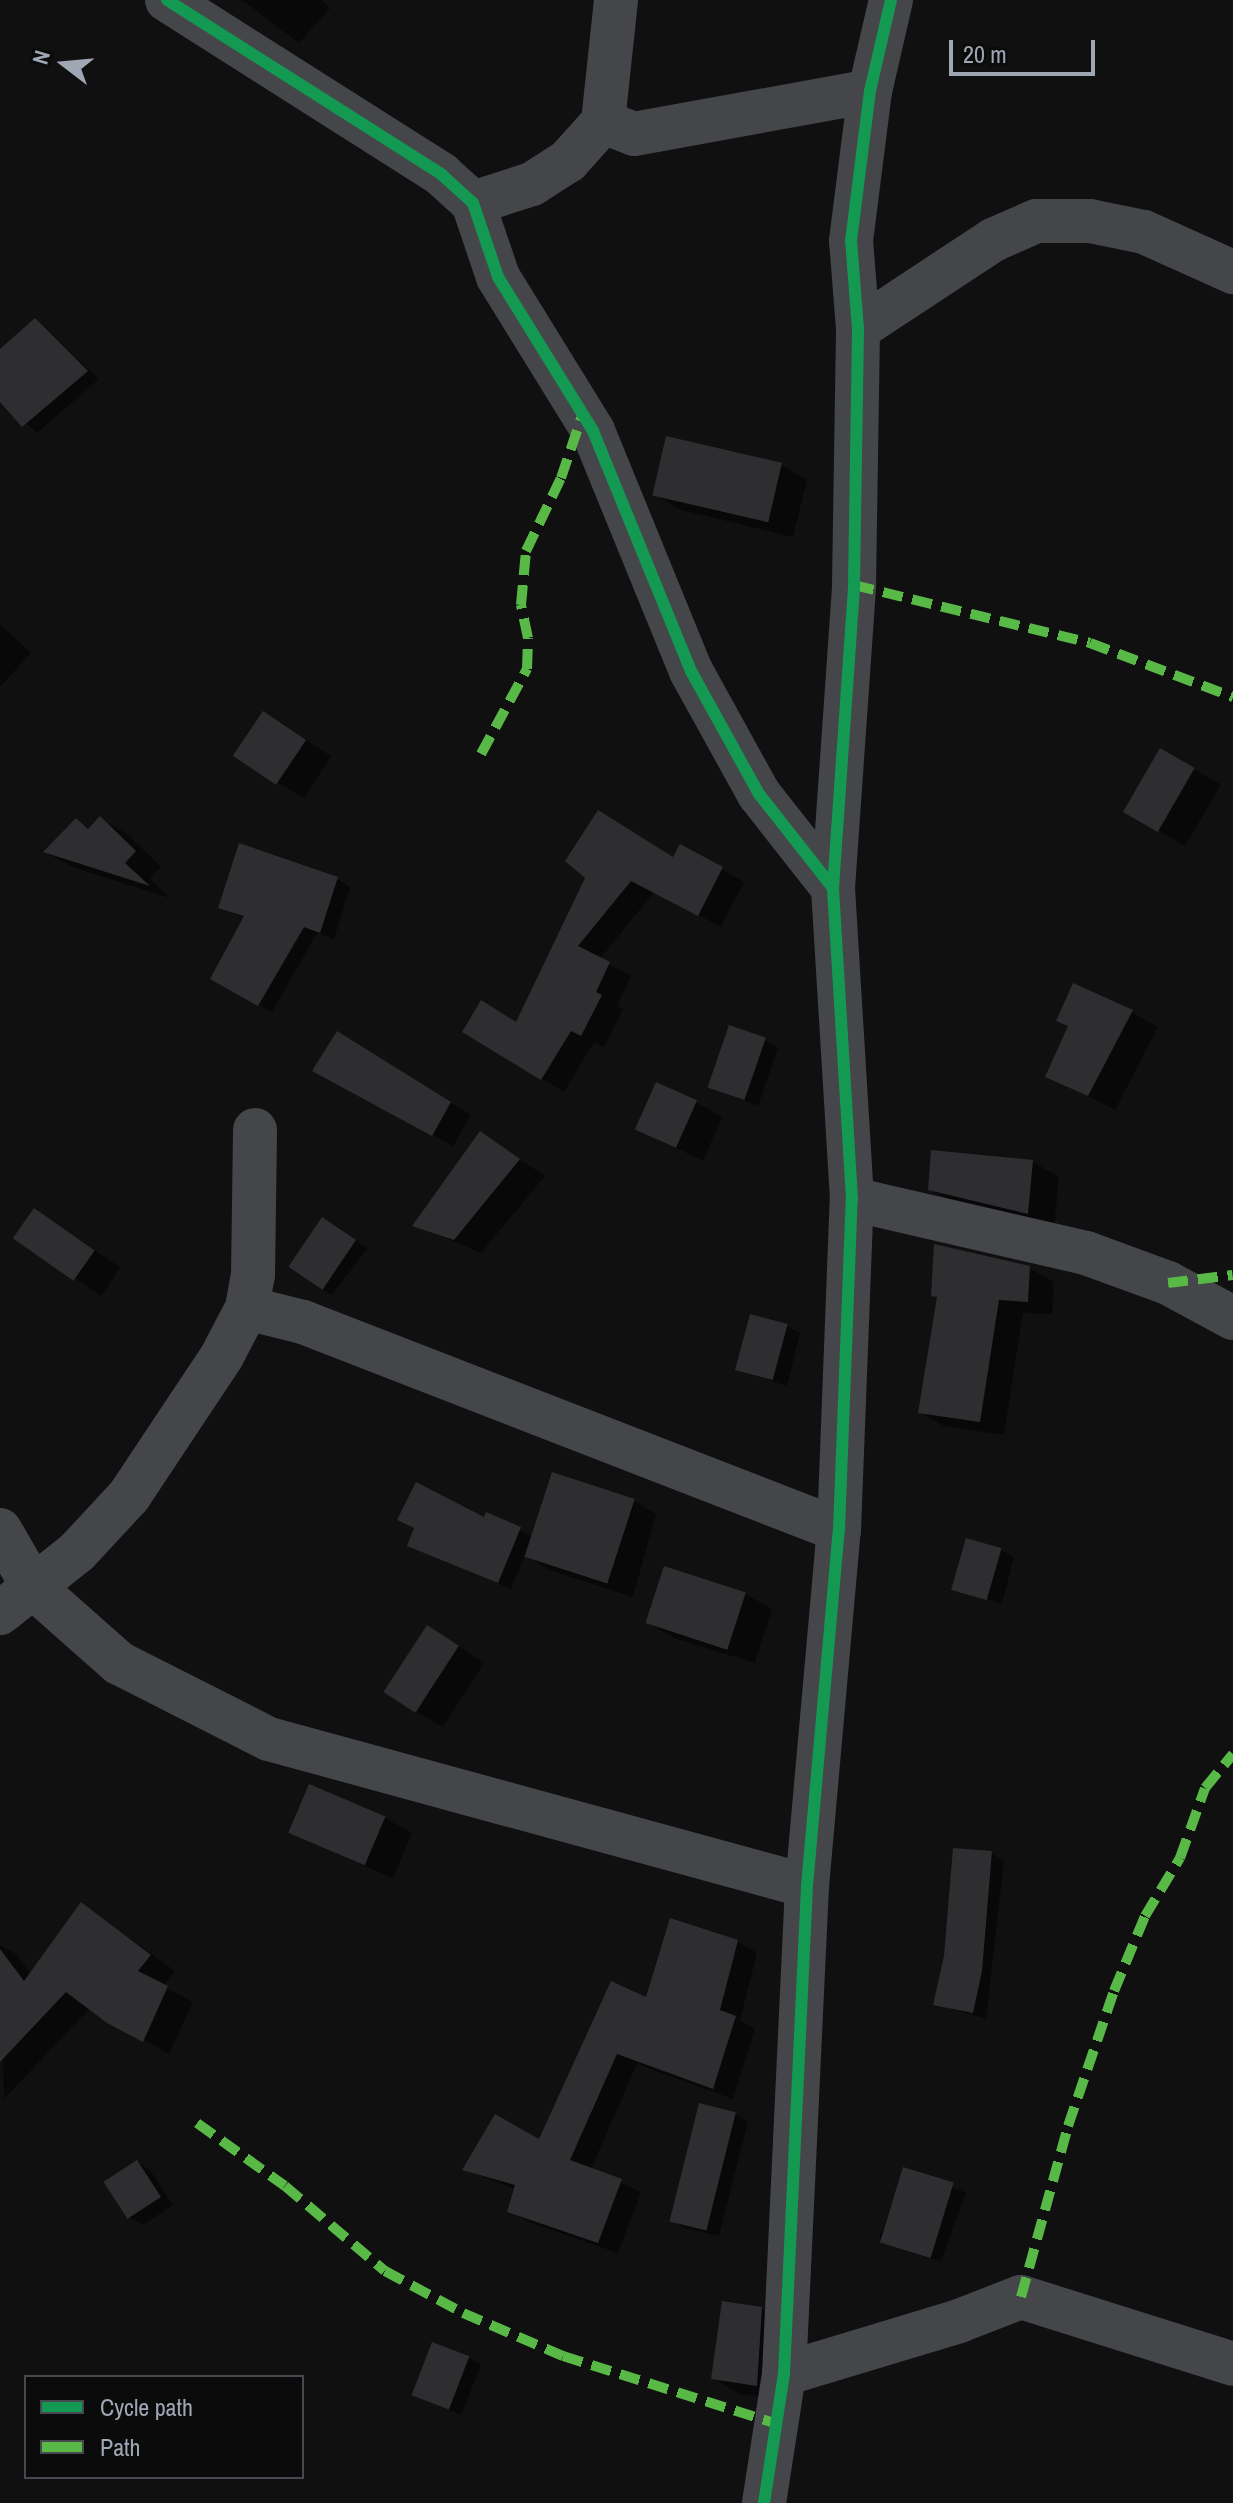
<!DOCTYPE html>
<style>
body{margin:0}
#map{position:relative;width:1233px;height:2503px;overflow:hidden;background:#101011;font-family:"Archivo Narrow",sans-serif}
div>[style]{position:absolute}
.shadow>*{inset:0;background:#0007;transform-origin:0 0}
.building>*{inset:0;background:#2e2e31;transform-origin:0 0}
.minor>*{height:44px;margin:-22px;padding:0 22px;transform-origin:22px;border-radius:22px;background:#44464a}
.quiet>*{height:10px;margin-top:-5px;transform-origin:0;background:repeating-linear-gradient(90deg,#58b947 0 20px,transparent 0 30px)}
.cycleway>*{height:12px;margin:-6px;padding:0 6px;transform-origin:6px;border-radius:6px;background:#139951}
span{translate:-50% -50%;white-space:nowrap;text-align:center;line-height:1.15;-webkit-text-stroke:7px #0b0b0c;paint-order:stroke}
.legend{position:absolute;left:24px;top:2375px;width:280px;height:104px;box-sizing:border-box;background:#0b0b0c;border:2px solid #46494f;margin:0;padding:10px 14px;list-style:none;font-size:24px;color:#9fa6b4}
.legend li{display:flex;align-items:center;gap:16px;height:40px}
.legend b{width:40px;border:2px solid #46494f}
.north{position:absolute;left:24px;top:24px;width:80px;height:80px;-webkit-text-stroke:6px #0b0b0c;paint-order:stroke;rotate:286deg;font-size:22px;font-weight:700;line-height:32px;text-align:center;color:#9fa6b4}
.north::after{content:'';display:block;margin:auto;width:28px;height:36px;background:#9fa6b4;clip-path:polygon(50% 0,100% 100%,50% 72%,0 100%)}
.scale{position:absolute;left:949px;top:40px;width:146px;height:36px;box-sizing:border-box;border:4px solid #9fa6b4;border-top:0;padding-left:10px;font-size:24px;line-height:28px;white-space:nowrap;color:#9fa6b4;-webkit-text-stroke:6px #0b0b0c;paint-order:stroke}
</style>
<div id="map">
<div class="shadow">
<i style="clip-path:polygon(242px 0,322px 0,330px 8px,299px 43px)"></i>
<i style="clip-path:polygon(35px 320px,99px 379px,37px 433px,0 399px,0 364px)"></i>
<i style="clip-path:polygon(781px 465px,807px 480px,793px 537px,681px 510px,654px 494px)"></i>
<i style="clip-path:polygon(0 624px,31px 653px,0 687px)"></i>
<i style="clip-path:polygon(264px 714px,331px 756px,304px 798px,278px 783px)"></i>
<i style="left:1161px;top:750px;width:69px;height:71px;rotate:30deg"></i>
<i style="clip-path:polygon(100px 819px,127px 834px,161px 867px,150px 879px,170px 898px,72px 867px,46px 852px,76px 820px,91px 829px)"></i>
<i style="clip-path:polygon(681px 846px,744px 882px,721px 927px,654px 892px,600px 959px,631px 976px,617px 1006px,623px 1009px,604px 1047px,594px 1042px,564px 1092px,542px 1079px,517px 1024px,588px 878px,674px 859px)"></i>
<i style="clip-path:polygon(337px 879px,350px 887px,334px 939px,317px 933px,272px 1012px,213px 978px,246px 918px,220px 907px)"></i>
<i style="clip-path:polygon(1132px 1012px,1158px 1027px,1115px 1110px,1048px 1076px,1070px 1026px)"></i>
<i style="clip-path:polygon(765px 1040px,778px 1048px,758px 1106px,710px 1086px)"></i>
<i style="clip-path:polygon(358px 1046px,471px 1115px,453px 1146px,335px 1082px)"></i>
<i style="clip-path:polygon(696px 1102px,722px 1117px,703px 1161px,636px 1128px)"></i>
<i style="clip-path:polygon(481px 1134px,545px 1176px,481px 1253px,415px 1225px)"></i>
<i style="clip-path:polygon(1033px 1162px,1059px 1177px,1054px 1228px,956px 1204px,930px 1189px)"></i>
<i style="left:35px;top:1210px;width:103px;height:34px;rotate:34deg"></i>
<i style="clip-path:polygon(335px 1227px,368px 1248px,332px 1295px,319px 1287px)"></i>
<i style="clip-path:polygon(1029px 1268px,1054px 1282px,1052px 1314px,1023px 1313px,1004px 1435px,944px 1426px,920px 1412px,939px 1299px,933px 1295px)"></i>
<i style="clip-path:polygon(787px 1326px,800px 1333px,787px 1386px,737px 1369px)"></i>
<i style="clip-path:polygon(634px 1501px,656px 1514px,633px 1597px,549px 1570px,525px 1555px,511px 1589px,409px 1545px,485px 1519px,533px 1536px)"></i>
<i style="clip-path:polygon(1001px 1550px,1014px 1557px,1002px 1604px,955px 1589px)"></i>
<i style="clip-path:polygon(665px 1569px,746px 1594px,772px 1609px,755px 1663px,674px 1638px,648px 1623px)"></i>
<i style="clip-path:polygon(454px 1643px,484px 1663px,443px 1727px,417px 1712px)"></i>
<i style="clip-path:polygon(385px 1818px,412px 1833px,393px 1879px,292px 1832px)"></i>
<i style="clip-path:polygon(991px 1853px,1004px 1861px,986px 2019px,935px 2004px)"></i>
<i style="clip-path:polygon(82px 1904px,175px 1971px,163px 1986px,193px 2002px,169px 2054px,90px 2008px,4px 2099px,0 1945px,16px 1954px,31px 1974px)"></i>
<i style="clip-path:polygon(737px 1941px,757px 1953px,740px 2020px,755px 2029px,733px 2099px,637px 2064px,591px 2169px,641px 2192px,618px 2253px,529px 2222px,510px 2211px,516px 2190px,465px 2169px,540px 2142px,647px 2000px)"></i>
<i style="clip-path:polygon(735px 2114px,748px 2122px,719px 2236px,684px 2228px,671px 2220px)"></i>
<i style="clip-path:polygon(137px 2162px,150px 2170px,173px 2205px,143px 2225px,130px 2218px)"></i>
<i style="left:904px;top:2170px;width:66px;height:74px;rotate:20deg"></i>
<i style="clip-path:polygon(761px 2309px,788px 2324px,783px 2400px,739px 2394px,713px 2378px)"></i>
<i style="clip-path:polygon(468px 2357px,481px 2365px,461px 2415px,414px 2394px)"></i>
</div>
<div class="building">
<i style="clip-path:polygon(35px 318px,88px 371px,22px 427px,0 402px,0 349px)"></i>
<i style="left:666px;top:436px;width:119px;height:61px;rotate:13deg"></i>
<i style="left:263px;top:711px;width:52px;height:54px;rotate:34deg"></i>
<i style="left:1160px;top:748px;width:40px;height:74px;rotate:30deg"></i>
<i style="clip-path:polygon(598px 810px,673px 857px,680px 844px,723px 867px,698px 916px,631px 881px,578px 946px,610px 962px,596px 992px,602px 995px,581px 1036px,571px 1031px,541px 1080px,462px 1032px,481px 1000px,516px 1022px,585px 878px,565px 861px)"></i>
<i style="clip-path:polygon(100px 816px,136px 851px,125px 863px,150px 886px,43px 852px,76px 818px,88px 829px)"></i>
<i style="clip-path:polygon(239px 843px,338px 877px,320px 933px,304px 927px,258px 1006px,210px 979px,244px 916px,218px 908px)"></i>
<i style="clip-path:polygon(1073px 983px,1133px 1010px,1088px 1096px,1045px 1077px,1068px 1026px,1056px 1021px)"></i>
<i style="left:729px;top:1025px;width:39px;height:66px;rotate:19deg"></i>
<i style="clip-path:polygon(337px 1031px,451px 1102px,432px 1136px,312px 1071px)"></i>
<i style="left:656px;top:1082px;width:45px;height:52px;rotate:24deg"></i>
<i style="clip-path:polygon(480px 1131px,520px 1159px,454px 1240px,412px 1226px)"></i>
<i style="clip-path:polygon(931px 1150px,1033px 1160px,1028px 1214px,928px 1190px)"></i>
<i style="left:34px;top:1208px;width:74px;height:37px;rotate:35deg"></i>
<i style="left:322px;top:1217px;width:41px;height:60px;rotate:34deg"></i>
<i style="clip-path:polygon(934px 1244px,1030px 1266px,1028px 1302px,999px 1300px,980px 1422px,918px 1413px,937px 1297px,931px 1296px)"></i>
<i style="left:750px;top:1314px;width:39px;height:58px;rotate:15deg"></i>
<i style="left:552px;top:1472px;width:87px;height:89px;rotate:18deg"></i>
<i style="clip-path:polygon(416px 1482px,484px 1517px,486px 1512px,521px 1527px,498px 1583px,407px 1546px,414px 1528px,397px 1520px)"></i>
<i style="left:966px;top:1538px;width:37px;height:54px;rotate:16deg"></i>
<i style="left:664px;top:1566px;width:86px;height:60px;rotate:18deg"></i>
<i style="left:427px;top:1625px;width:38px;height:80px;rotate:33deg"></i>
<i style="left:309px;top:1784px;width:83px;height:53px;rotate:23deg"></i>
<i style="clip-path:polygon(953px 1848px,992px 1851px,982px 1971px,973px 2013px,933px 2005px,944px 1956px)"></i>
<i style="clip-path:polygon(81px 1902px,151px 1955px,138px 1971px,168px 1986px,143px 2042px,107px 2023px,66px 1992px,0 2062px,0 1949px,24px 1981px)"></i>
<i style="clip-path:polygon(670px 1918px,738px 1940px,720px 2010px,736px 2016px,713px 2089px,617px 2054px,570px 2160px,622px 2179px,598px 2243px,507px 2212px,515px 2185px,462px 2170px,495px 2114px,539px 2139px,611px 1981px,646px 1997px)"></i>
<i style="left:699px;top:2103px;width:38px;height:122px;rotate:14deg"></i>
<i style="left:137px;top:2160px;width:44px;height:40px;rotate:57deg"></i>
<i style="left:903px;top:2167px;width:53px;height:79px;rotate:17deg"></i>
<i style="clip-path:polygon(722px 2301px,762px 2307px,757px 2386px,711px 2379px)"></i>
<i style="left:432px;top:2342px;width:40px;height:57px;rotate:21deg"></i>
</div>
<div class="minor">
<i style="left:167px;top:0;width:325px;rotate:32.4deg"></i>
<i style="left:441px;top:174px;width:43px;rotate:42.2deg"></i>
<i style="left:473px;top:203px;width:78px;rotate:71.3deg"></i>
<i style="left:498px;top:277px;width:181px;rotate:58.3deg"></i>
<i style="left:593px;top:431px;width:259px;rotate:67.8deg"></i>
<i style="left:691px;top:671px;width:141px;rotate:61.1deg"></i>
<i style="left:759px;top:794px;width:120px;rotate:51.8deg"></i>
<i style="left:603px;top:122px;width:123px;rotate:-83.9deg"></i>
<i style="left:473px;top:203px;width:62px;rotate:-17.9deg"></i>
<i style="left:532px;top:184px;width:43px;rotate:-32.6deg"></i>
<i style="left:568px;top:161px;width:52px;rotate:-48.1deg"></i>
<i style="left:603px;top:122px;width:33px;rotate:21deg"></i>
<i style="left:634px;top:134px;width:240px;rotate:-10.3deg"></i>
<i style="left:858px;top:329px;width:162px;rotate:-33.4deg"></i>
<i style="left:993px;top:240px;width:47px;rotate:-23.8deg"></i>
<i style="left:1036px;top:221px;width:54px"></i>
<i style="left:1090px;top:221px;width:55px;rotate:11.5deg"></i>
<i style="left:1144px;top:232px;width:98px;rotate:24.2deg"></i>
<i style="left:852px;top:1199px;width:240px;rotate:13deg"></i>
<i style="left:1086px;top:1253px;width:87px;rotate:20.1deg"></i>
<i style="left:1168px;top:1283px;width:74px;rotate:28.3deg"></i>
<i style="left:247px;top:1308px;width:58px;rotate:14deg"></i>
<i style="left:303px;top:1322px;width:575px;rotate:21.21deg"></i>
<i style="left:0;top:1530px;width:66px;rotate:59.9deg"></i>
<i style="left:33px;top:1587px;width:115px;rotate:41.5deg"></i>
<i style="left:119px;top:1663px;width:168px;rotate:26.9deg"></i>
<i style="left:269px;top:1739px;width:558px;rotate:15.28deg"></i>
<i style="left:0;top:1613px;width:98px;rotate:-38.4deg"></i>
<i style="left:77px;top:1552px;width:76px;rotate:-47.1deg"></i>
<i style="left:129px;top:1496px;width:168px;rotate:-56.4deg"></i>
<i style="left:222px;top:1356px;width:54px;rotate:-62.5deg"></i>
<i style="left:247px;top:1308px;width:34px;rotate:-80deg"></i>
<i style="left:253px;top:1275px;width:145px;rotate:-89.2deg"></i>
<i style="left:784px;top:2374px;width:183px;rotate:-16.8deg"></i>
<i style="left:959px;top:2321px;width:66px;rotate:-21.2deg"></i>
<i style="left:1021px;top:2297px;width:222px;rotate:17.5deg"></i>
<i style="left:764px;top:2503px;width:131px;rotate:-81.2deg"></i>
<i style="left:784px;top:2374px;width:489px;rotate:-87.3deg"></i>
<i style="left:807px;top:1886px;width:357px;rotate:-84.9deg"></i>
<i style="left:839px;top:1530px;width:331px;rotate:-87.8deg"></i>
<i style="left:852px;top:1199px;width:312px;rotate:-93.5deg"></i>
<i style="left:833px;top:888px;width:304px;rotate:-86deg"></i>
<i style="left:854px;top:585px;width:256px;rotate:-89.1deg"></i>
<i style="left:858px;top:329px;width:88px;rotate:-94.5deg"></i>
<i style="left:851px;top:241px;width:151px;rotate:-82.8deg"></i>
<i style="left:870px;top:91px;width:93px;rotate:-77deg"></i>
</div>
<div class="quiet">
<i style="left:854px;top:585px;width:243px;rotate:13.8deg"></i>
<i style="left:1090px;top:643px;width:153px;rotate:20.7deg"></i>
<i style="left:481px;top:754px;width:97px;rotate:-61.6deg"></i>
<i style="left:527px;top:669px;width:31px;rotate:-88deg"></i>
<i style="left:528px;top:638px;width:34px;rotate:-102deg"></i>
<i style="left:521px;top:605px;width:54px;rotate:-84.7deg"></i>
<i style="left:526px;top:551px;width:81px;rotate:-64.4deg"></i>
<i style="left:561px;top:478px;width:69px;rotate:-71.3deg"></i>
<i style="left:1168px;top:1283px;width:65px;rotate:-7deg"></i>
<i style="left:197px;top:2123px;width:108px;rotate:35.6deg"></i>
<i style="left:285px;top:2186px;width:131px;rotate:40.4deg"></i>
<i style="left:385px;top:2271px;width:89px;rotate:28.3deg"></i>
<i style="left:463px;top:2313px;width:109px;rotate:23.3deg"></i>
<i style="left:563px;top:2356px;width:225px;rotate:17.6deg"></i>
<i style="left:1021px;top:2297px;width:177px;rotate:-74.6deg"></i>
<i style="left:1068px;top:2126px;width:143px;rotate:-71.2deg"></i>
<i style="left:1114px;top:1991px;width:81px;rotate:-67.5deg"></i>
<i style="left:1145px;top:1916px;width:68px;rotate:-58.9deg"></i>
<i style="left:1180px;top:1858px;width:74px;rotate:-70.3deg"></i>
<i style="left:1205px;top:1788px;width:44px;rotate:-50.5deg"></i>
</div>
<div class="cycleway">
<i style="left:167px;top:0;width:325px;rotate:32.4deg"></i>
<i style="left:441px;top:174px;width:43px;rotate:42.2deg"></i>
<i style="left:473px;top:203px;width:78px;rotate:71.3deg"></i>
<i style="left:498px;top:277px;width:181px;rotate:58.3deg"></i>
<i style="left:593px;top:431px;width:259px;rotate:67.8deg"></i>
<i style="left:691px;top:671px;width:141px;rotate:61.1deg"></i>
<i style="left:759px;top:794px;width:120px;rotate:51.8deg"></i>
<i style="left:764px;top:2503px;width:131px;rotate:-81.2deg"></i>
<i style="left:784px;top:2374px;width:489px;rotate:-87.3deg"></i>
<i style="left:807px;top:1886px;width:357px;rotate:-84.9deg"></i>
<i style="left:839px;top:1530px;width:331px;rotate:-87.8deg"></i>
<i style="left:852px;top:1199px;width:312px;rotate:-93.5deg"></i>
<i style="left:833px;top:888px;width:304px;rotate:-86deg"></i>
<i style="left:854px;top:585px;width:256px;rotate:-89.1deg"></i>
<i style="left:858px;top:329px;width:88px;rotate:-94.5deg"></i>
<i style="left:851px;top:241px;width:151px;rotate:-82.8deg"></i>
<i style="left:870px;top:91px;width:93px;rotate:-77deg"></i>
</div>
<ul class="legend">
<li><b style="height:10px;background:#139951"></b>Cycle path</li>
<li><b style="height:10px;background:#58b947"></b>Path</li>
</ul>
<div class="north">N</div>
<div class="scale">20 m</div>
</div>
